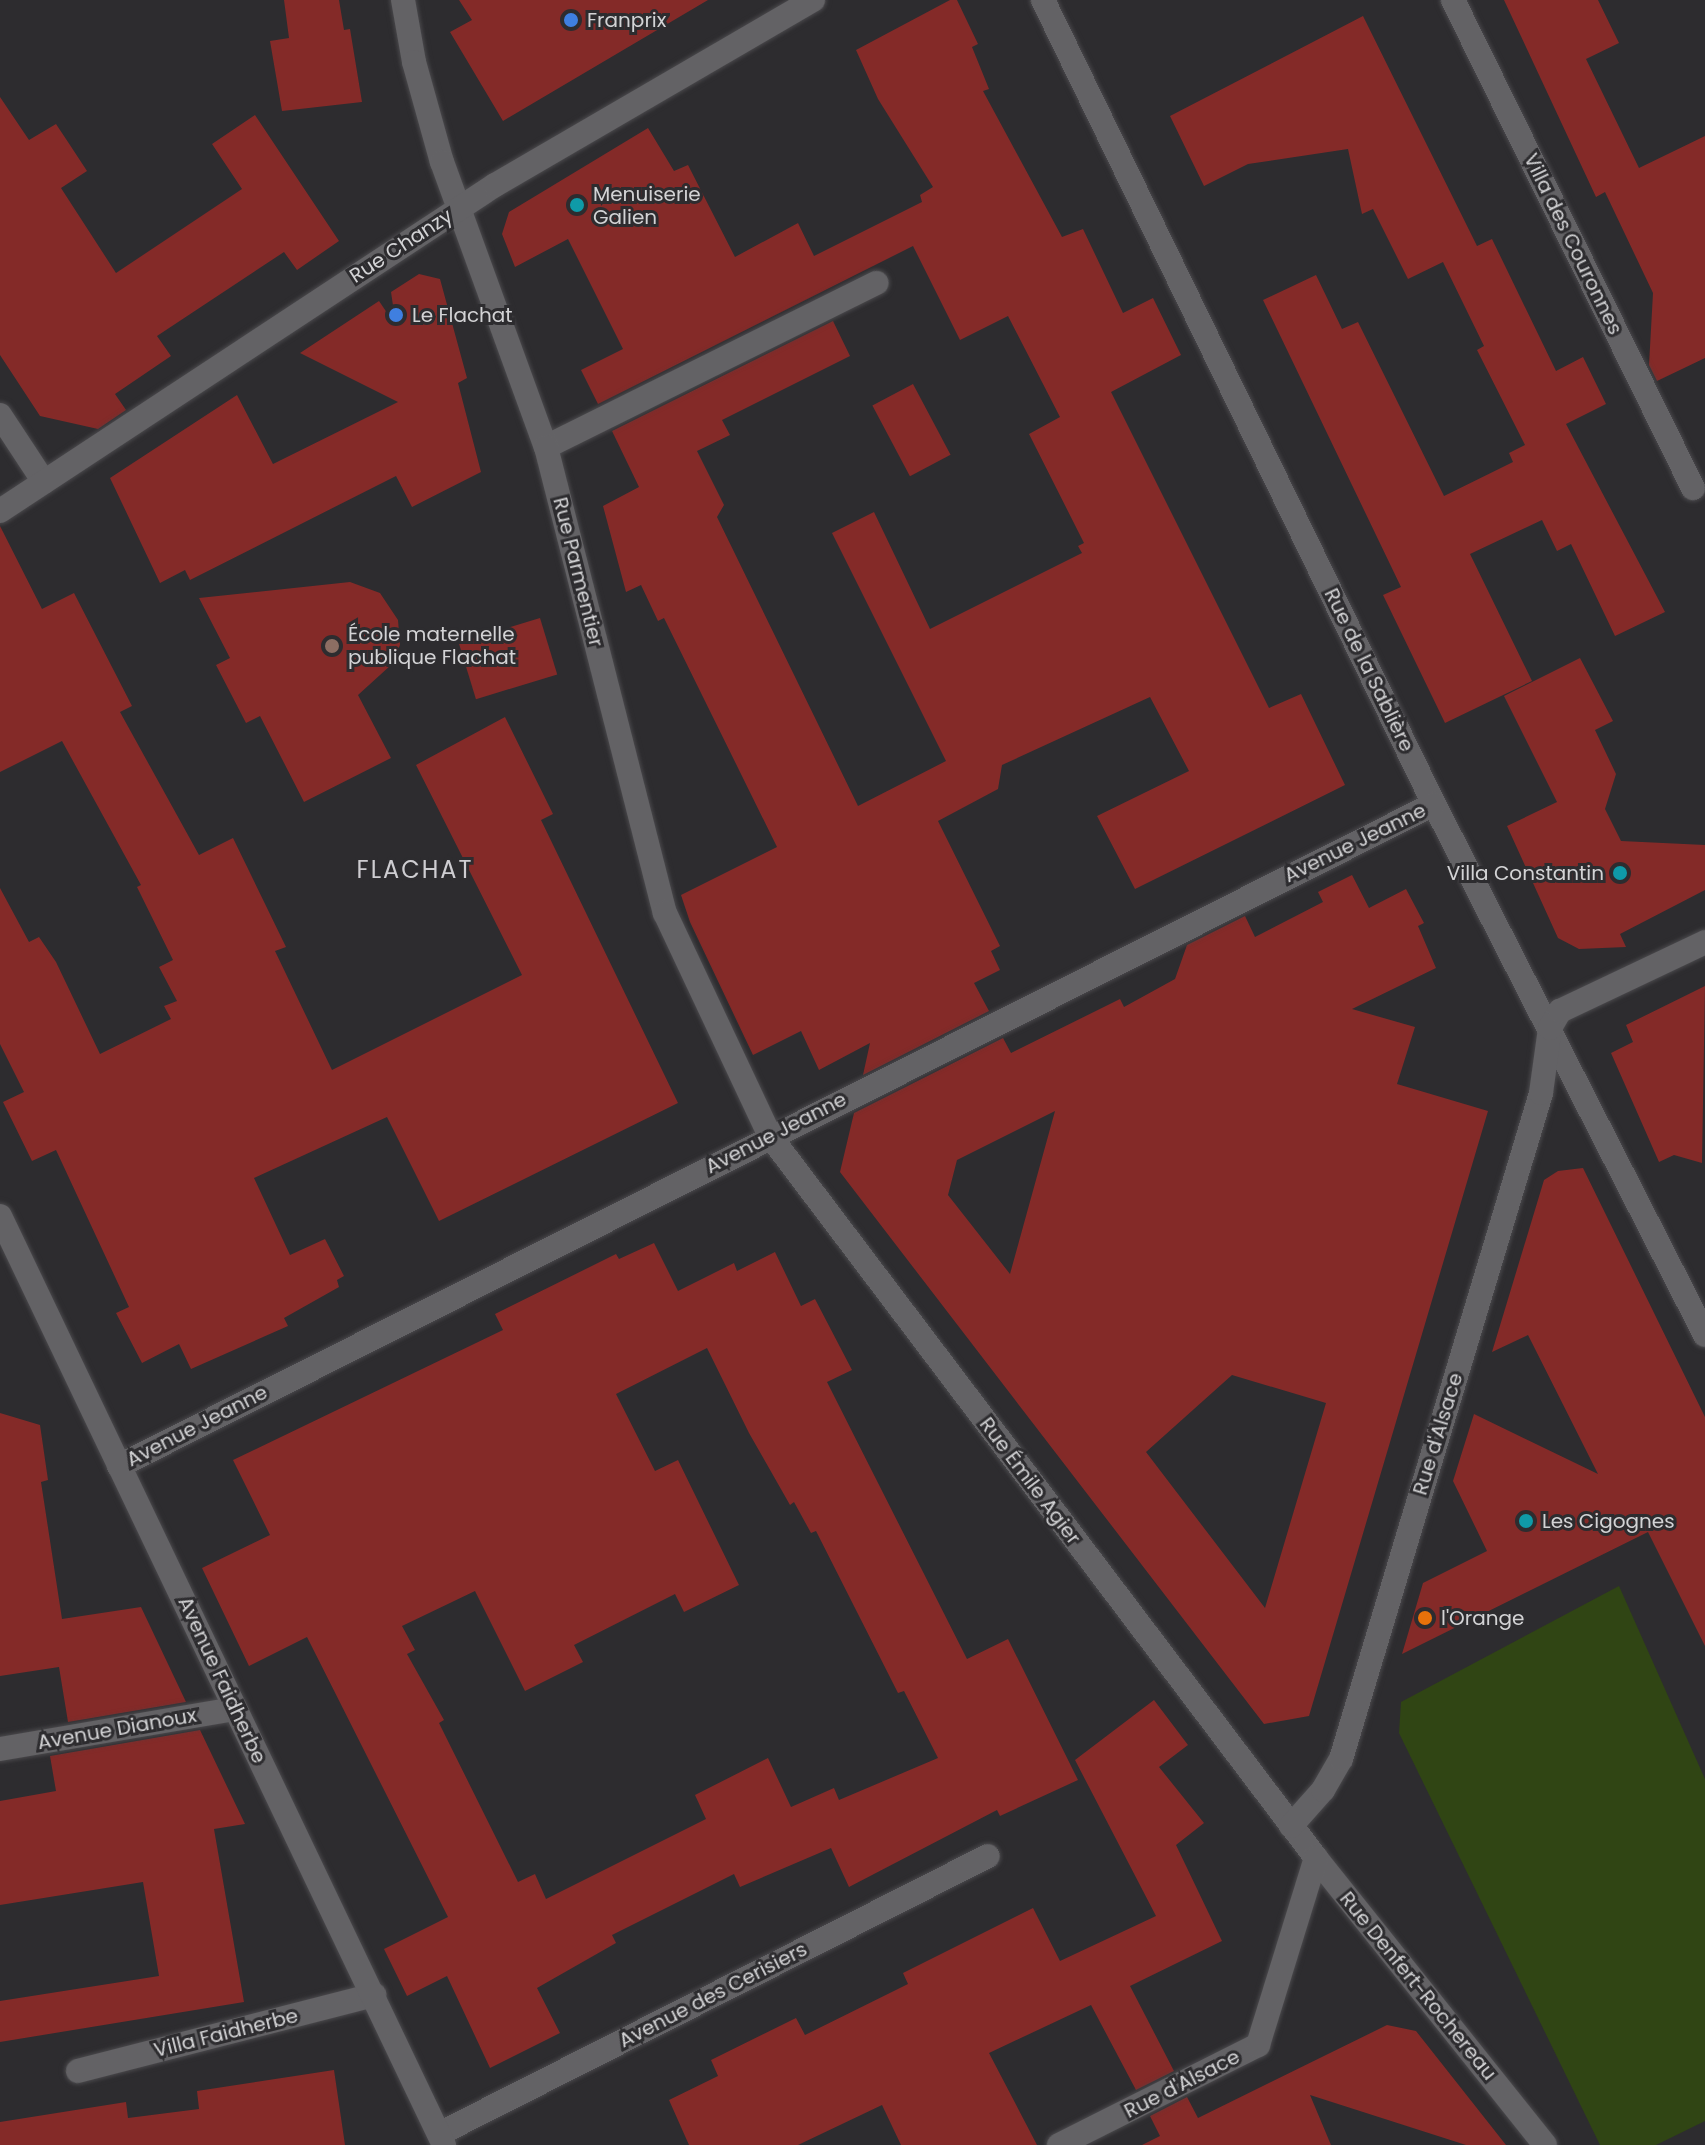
<!DOCTYPE html>
<meta charset="utf-8">
<style>
body{margin:0}
#map{position:relative;width:1705px;height:2145px;overflow:hidden;background:#2d2c2f;font-family:Poppins,sans-serif}
div>[style]{position:absolute}
.green>*{inset:0;background:#304514}
.building>*{inset:0;background:#842a28;transform-origin:0 0}
.roads{filter:drop-shadow(0 0 2px #4a494c) drop-shadow(0 0 2px #4a494c)}
.lane>*{height:24px;margin:-12px;padding:0 12px;transform-origin:12px;border-radius:12px;background:#636265}
.street>*{height:24px;margin:-12px;padding:0 12px;transform-origin:12px;border-radius:12px;background:#636265}
.secondary>*{height:24px;margin:-12px;padding:0 12px;transform-origin:12px;border-radius:12px;background:#636265}
.dots>*{width:22px;height:22px;translate:-50% -50%;box-sizing:border-box;border:4px solid #2d2c2f;border-radius:50%}
span{translate:-50% -50%;white-space:nowrap;text-align:center;line-height:1.15;-webkit-text-stroke:6px #2d2c2f;paint-order:stroke}
.poi-label{font-size:20px;color:#d3d3d5}
.left{translate:0 -50%;text-align:left}
.right{translate:-100% -50%;text-align:right}
.street-label{font-size:20px;color:#d3d3d5}
.quarter-label{font-size:24px;color:#cecdd1;letter-spacing:2px}
</style>
<div id="map">
<div class="green">
<i style="clip-path:polygon(1619px 1586px,1705px 1779px,1705px 2121px,1656px 2145px,1600px 2145px,1399px 1733px,1401px 1702px)"></i>
</div>
<div class="building">
<i style="clip-path:polygon(284px 0,339px 0,344px 30px,350px 29px,362px 102px,282px 111px,270px 41px,289px 38px)"></i>
<i style="clip-path:polygon(459px 0,708px 0,503px 121px,450px 32px,472px 20px)"></i>
<i style="clip-path:polygon(950px 0,957px 0,978px 44px,972px 47px,989px 89px,983px 91px,1062px 237px,1083px 229px,1123px 313px,1153px 298px,1181px 355px,1111px 392px,1269px 708px,1301px 694px,1345px 785px,1135px 889px,1097px 816px,1189px 771px,1150px 697px,1002px 765px,998px 789px,938px 821px,1000px 946px,991px 951px,1000px 970px,974px 983px,989px 1011px,863px 1075px,870px 1043px,819px 1070px,801px 1031px,753px 1055px,690px 922px,681px 895px,777px 847px,664px 618px,658px 621px,641px 585px,626px 592px,603px 506px,639px 487px,612px 431px,833px 321px,850px 356px,722px 420px,730px 435px,697px 451px,724px 505px,717px 517px,858px 806px,946px 761px,832px 533px,874px 512px,930px 629px,1082px 553px,1078px 546px,1084px 543px,1029px 434px,1060px 417px,1008px 316px,960px 340px,913px 246px,598px 404px,581px 370px,623px 349px,568px 239px,515px 267px,502px 234px,509px 212px,648px 128px,674px 171px,688px 165px,735px 257px,798px 223px,814px 256px,922px 202px,920px 195px,933px 187px,878px 99px,856px 50px)"></i>
<i style="clip-path:polygon(1504px 0,1598px 0,1619px 43px,1586px 59px,1639px 168px,1705px 136px,1705px 358px,1657px 381px,1649px 365px,1653px 293px,1605px 192px,1596px 197px)"></i>
<i style="clip-path:polygon(1363px 16px,1477px 246px,1492px 239px,1556px 371px,1583px 357px,1606px 404px,1566px 424px,1665px 612px,1615px 636px,1571px 544px,1557px 551px,1542px 520px,1470px 554px,1532px 681px,1445px 723px,1383px 595px,1401px 587px,1263px 300px,1316px 275px,1342px 329px,1358px 322px,1444px 496px,1513px 462px,1509px 453px,1525px 445px,1477px 350px,1484px 346px,1443px 262px,1408px 279px,1373px 209px,1362px 214px,1348px 149px,1248px 164px,1204px 186px,1170px 116px)"></i>
<i style="clip-path:polygon(0 97px,29px 140px,56px 124px,68px 142px,87px 171px,61px 188px,116px 273px,242px 189px,212px 144px,255px 115px,339px 241px,297px 270px,284px 252px,157px 336px,171px 356px,115px 394px,126px 410px,98px 429px,40px 416px,0 355px)"></i>
<i style="clip-path:polygon(419px 274px,440px 279px,467px 378px,458px 383px,481px 472px,412px 507px,396px 476px,190px 580px,185px 570px,160px 583px,110px 478px,237px 395px,273px 464px,398px 402px,300px 353px,379px 301px,396px 326px,391px 292px)"></i>
<i style="left:913px;top:384px;width:80px;height:46px;rotate:62deg"></i>
<i style="clip-path:polygon(0 526px,42px 609px,74px 593px,132px 706px,120px 712px,199px 855px,233px 838px,286px 947px,275px 951px,332px 1070px,522px 975px,416px 765px,505px 717px,553px 814px,541px 820px,678px 1103px,439px 1221px,387px 1117px,254px 1178px,290px 1255px,325px 1239px,344px 1276px,337px 1280px,339px 1287px,284px 1318px,288px 1326px,191px 1369px,179px 1344px,142px 1363px,116px 1313px,129px 1307px,56px 1150px,32px 1161px,3px 1102px,24px 1092px,0 1044px,0 888px,29px 942px,39px 937px,56px 962px,100px 1054px,171px 1019px,164px 1006px,177px 1001px,159px 967px,173px 960px,137px 887px,141px 885px,62px 741px,0 772px)"></i>
<i style="clip-path:polygon(350px 582px,380px 593px,398px 620px,400px 645px,391px 665px,358px 695px,391px 758px,304px 802px,260px 716px,246px 723px,216px 665px,230px 658px,199px 598px)"></i>
<i style="left:540px;top:618px;width:59px;height:85px;rotate:73deg"></i>
<i style="clip-path:polygon(1580px 658px,1613px 721px,1595px 730px,1616px 774px,1605px 809px,1621px 841px,1705px 845px,1705px 890px,1620px 934px,1626px 947px,1579px 949px,1558px 938px,1507px 826px,1557px 802px,1504px 696px)"></i>
<i style="clip-path:polygon(evenodd,1352px 875px,1369px 908px,1406px 889px,1424px 923px,1418px 926px,1436px 968px,1352px 1009px,1415px 1027px,1397px 1084px,1488px 1111px,1309px 1716px,1264px 1724px,840px 1172px,854px 1113px,1003px 1038px,1011px 1053px,1120px 999px,1124px 1007px,1175px 979px,1187px 945px,1245px 916px,1255px 937px,1323px 902px,1318px 892px,1352px 875px,1055px 1111px,1010px 1274px,948px 1195px,957px 1160px,1055px 1111px,1352px 875px,1232px 1375px,1326px 1403px,1265px 1608px,1146px 1452px,1232px 1375px)"></i>
<i style="clip-path:polygon(1705px 986px,1702px 1163px,1674px 1155px,1659px 1162px,1611px 1053px,1633px 1042px,1626px 1025px)"></i>
<i style="clip-path:polygon(1583px 1168px,1705px 1417px,1705px 1646px,1648px 1532px,1402px 1654px,1423px 1583px,1487px 1551px,1453px 1481px,1474px 1414px,1598px 1474px,1528px 1335px,1492px 1352px,1544px 1180px,1558px 1171px)"></i>
<i style="clip-path:polygon(evenodd,654px 1243px,678px 1291px,734px 1263px,737px 1271px,775px 1252px,801px 1306px,815px 1299px,852px 1370px,827px 1382px,967px 1659px,1008px 1639px,1078px 1780px,1000px 1816px,997px 1810px,849px 1887px,831px 1848px,740px 1887px,734px 1874px,612px 1935px,616px 1943px,537px 1988px,560px 2033px,490px 2068px,447px 1976px,407px 1996px,384px 1949px,448px 1917px,307px 1637px,249px 1666px,202px 1568px,270px 1535px,233px 1460px,503px 1330px,495px 1314px,616px 1254px,619px 1259px,654px 1243px,707px 1348px,749px 1433px,790px 1505px,794px 1502px,811px 1533px,816px 1531px,898px 1693px,904px 1691px,938px 1758px,839px 1800px,834px 1788px,791px 1807px,768px 1758px,695px 1795px,706px 1819px,546px 1899px,535px 1874px,518px 1882px,439px 1723px,444px 1720px,407px 1654px,415px 1650px,402px 1626px,475px 1591px,525px 1691px,583px 1662px,574px 1645px,675px 1594px,684px 1612px,739px 1585px,678px 1460px,655px 1471px,616px 1394px,707px 1348px)"></i>
<i style="clip-path:polygon(0 1413px,40px 1425px,48px 1480px,41px 1482px,62px 1619px,141px 1607px,186px 1702px,68px 1722px,59px 1667px,0 1676px)"></i>
<i style="clip-path:polygon(1154px 1700px,1188px 1745px,1159px 1767px,1204px 1823px,1176px 1845px,1222px 1941px,1130px 1986px,1174px 2071px,1136px 2090px,1091px 2005px,989px 2053px,1037px 2145px,901px 2145px,882px 2105px,798px 2145px,689px 2145px,669px 2100px,718px 2076px,711px 2060px,796px 2018px,805px 2035px,908px 1984px,903px 1973px,1033px 1908px,1060px 1961px,1156px 1916px,1075px 1760px)"></i>
<i style="clip-path:polygon(200px 1730px,245px 1824px,214px 1829px,244px 2002px,0 2042px,0 2001px,159px 1976px,143px 1882px,0 1905px,0 1801px,56px 1791px,50px 1756px)"></i>
<i style="clip-path:polygon(1387px 2025px,1416px 2031px,1506px 2145px,1466px 2145px,1310px 2095px,1331px 2145px,1142px 2145px,1160px 2136px,1150px 2116px,1187px 2097px,1198px 2118px)"></i>
<i style="clip-path:polygon(334px 2070px,345px 2145px,0 2145px,0 2122px,126px 2102px,128px 2118px,199px 2109px,197px 2091px)"></i>
</div>
<div class="roads">
<div class="lane">
<i style="left:546px;top:447px;width:369px;rotate:-26.4deg"></i>
<i style="left:78px;top:2071px;width:306px;rotate:-14.4deg"></i>
<i style="left:439px;top:2134px;width:615px;rotate:-26.86deg"></i>
</div>
<div class="street">
<i style="left:403px;top:0;width:63px;rotate:79.9deg"></i>
<i style="left:414px;top:62px;width:104px;rotate:74.4deg"></i>
<i style="left:442px;top:162px;width:303px;rotate:70deg"></i>
<i style="left:546px;top:447px;width:481px;rotate:75.7deg"></i>
<i style="left:665px;top:913px;width:246px;rotate:64.8deg"></i>
<i style="left:770px;top:1136px;width:905px;rotate:52.9deg"></i>
<i style="left:1316px;top:1858px;width:367px;rotate:51.4deg"></i>
<i style="left:1043px;top:0;width:894px;rotate:64.07deg"></i>
<i style="left:1434px;top:804px;width:596px;rotate:62.96deg"></i>
<i style="left:1453px;top:0;width:544px;rotate:63.81deg"></i>
<i style="left:0;top:415px;width:80px;rotate:56.7deg"></i>
<i style="left:0;top:511px;width:593px;rotate:-33.37deg"></i>
<i style="left:495px;top:185px;width:368px;rotate:-30.2deg"></i>
<i style="left:119px;top:1466px;width:1472px;rotate:-26.72deg"></i>
<i style="left:0;top:1749px;width:237px;rotate:-9.7deg"></i>
<i style="left:1291px;top:1826px;width:48px;rotate:-48.4deg"></i>
<i style="left:1323px;top:1790px;width:36px;rotate:-60deg"></i>
<i style="left:1341px;top:1759px;width:695px;rotate:-73.28deg"></i>
<i style="left:1541px;top:1093px;width:66px;rotate:-82.1deg"></i>
<i style="left:1550px;top:1028px;width:20px;rotate:-60deg"></i>
<i style="left:1560px;top:1011px;width:161px;rotate:-25.4deg"></i>
<i style="left:1059px;top:2145px;width:223px;rotate:-26.7deg"></i>
<i style="left:1258px;top:2045px;width:196px;rotate:-72.8deg"></i>
</div>
<div class="secondary">
<i style="left:0;top:1216px;width:1030px;rotate:64.46deg"></i>
</div>
</div>
<div class="dots">
<i style="left:571px;top:20px;background:#3f7fe0"></i>
<i style="left:577px;top:205px;background:#0f9aa8"></i>
<i style="left:396px;top:315px;background:#3f7fe0"></i>
<i style="left:332px;top:646px;background:#8d6e63"></i>
<i style="left:1620px;top:873px;background:#0f9aa8"></i>
<i style="left:1526px;top:1521px;background:#0f9aa8"></i>
<i style="left:1425px;top:1618px;background:#e8710a"></i>
</div>
<div class="poi-label">
<span class="left" style="left:587px;top:20px">Franprix</span>
<span class="left" style="left:593px;top:206px">Menuiserie<br>Galien</span>
<span class="left" style="left:412px;top:315px">Le Flachat</span>
<span class="left" style="left:348px;top:646px">École maternelle<br>publique Flachat</span>
<span class="right" style="left:1604px;top:873px">Villa Constantin</span>
<span class="left" style="left:1542px;top:1521px">Les Cigognes</span>
<span class="left" style="left:1441px;top:1618px">l'Orange</span>
</div>
<div class="street-label">
<span style="left:1573px;top:244px;rotate:64deg">Villa des Couronnes</span>
<span style="left:401px;top:246px;rotate:-33deg">Rue Chanzy</span>
<span style="left:578px;top:572px;rotate:76deg">Rue Parmentier</span>
<span style="left:1369px;top:670px;rotate:64deg">Rue de la Sablière</span>
<span style="left:1355px;top:843px;rotate:-26deg">Avenue Jeanne</span>
<span style="left:776px;top:1133px;rotate:-27deg">Avenue Jeanne</span>
<span style="left:197px;top:1426px;rotate:-27deg">Avenue Jeanne</span>
<span style="left:1438px;top:1434px;rotate:-73deg">Rue d'Alsace</span>
<span style="left:1030px;top:1481px;rotate:53deg">Rue Émile Agier</span>
<span style="left:222px;top:1680px;rotate:65deg">Avenue Faidherbe</span>
<span style="left:117px;top:1729px;rotate:-10deg">Avenue Dianoux</span>
<span style="left:1418px;top:1986px;rotate:51deg">Rue Denfert-Rochereau</span>
<span style="left:713px;top:1995px;rotate:-27deg">Avenue des Cerisiers</span>
<span style="left:226px;top:2033px;rotate:-14deg">Villa Faidherbe</span>
<span style="left:1182px;top:2084px;rotate:-27deg">Rue d'Alsace</span>
</div>
<div class="quarter-label">
<span style="left:415px;top:870px">FLACHAT</span>
</div>
</div>
